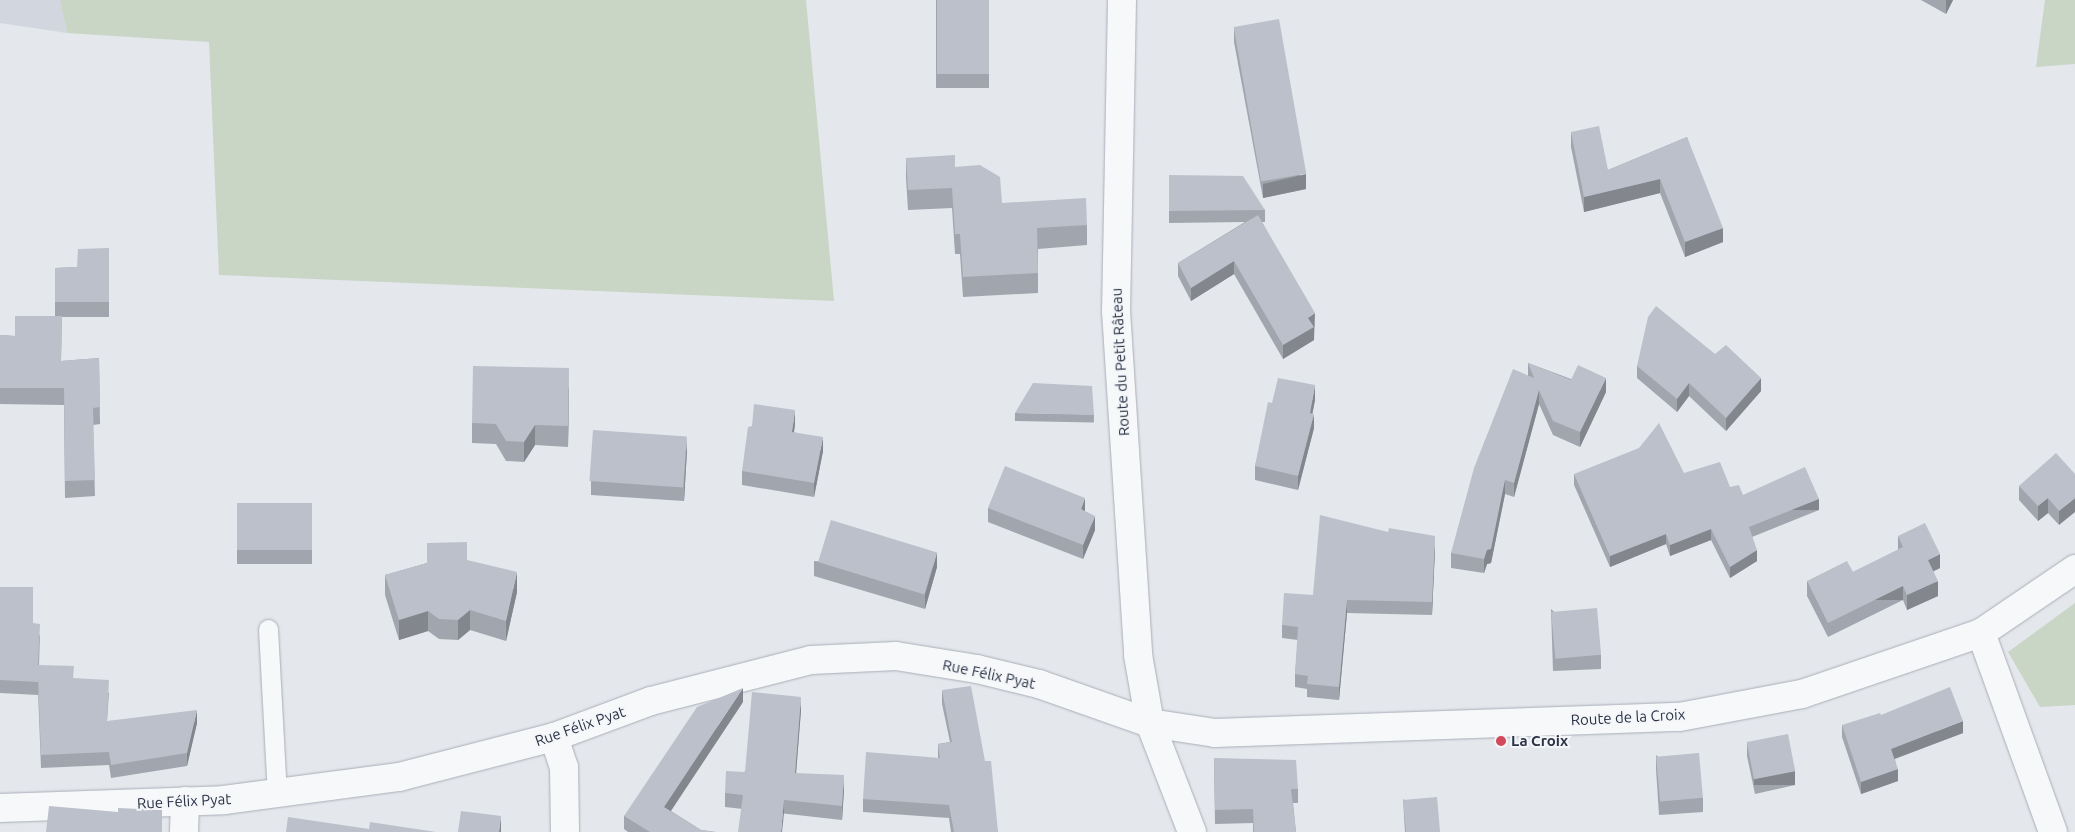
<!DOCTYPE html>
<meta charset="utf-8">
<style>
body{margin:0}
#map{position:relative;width:2075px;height:832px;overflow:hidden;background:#e4e7ec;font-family:Ubuntu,sans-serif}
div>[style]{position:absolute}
.built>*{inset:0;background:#d2d6de}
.green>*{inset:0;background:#c9d6c5}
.roads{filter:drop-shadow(0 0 1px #a9aeb7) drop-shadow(0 0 1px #a9aeb7)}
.service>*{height:19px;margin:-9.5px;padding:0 9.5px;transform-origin:9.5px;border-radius:9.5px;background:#f7f8fa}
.minor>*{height:28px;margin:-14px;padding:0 14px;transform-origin:14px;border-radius:14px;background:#f7f8fa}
.tertiary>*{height:28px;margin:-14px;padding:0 14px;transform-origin:14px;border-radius:14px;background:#f7f8fa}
.wall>*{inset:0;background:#a1a5ae;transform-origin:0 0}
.shaded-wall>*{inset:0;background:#83868d;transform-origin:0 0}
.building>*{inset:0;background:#bbc0ca;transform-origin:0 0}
.dots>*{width:14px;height:14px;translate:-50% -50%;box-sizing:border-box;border:2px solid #f4f6f9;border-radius:50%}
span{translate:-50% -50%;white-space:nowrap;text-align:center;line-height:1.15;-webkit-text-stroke:4px #f4f6f9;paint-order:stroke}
.street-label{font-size:15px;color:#2b3445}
.poi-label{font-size:15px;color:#2b3445;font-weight:700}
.left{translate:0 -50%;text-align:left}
</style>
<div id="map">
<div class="built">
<i style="clip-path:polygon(0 0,60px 0,67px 33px,0 23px)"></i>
</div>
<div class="green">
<i style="clip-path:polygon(60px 0,806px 0,834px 301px,219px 275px,209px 42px,67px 33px)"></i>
<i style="clip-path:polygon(2045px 0,2075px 0,2075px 64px,2036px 67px)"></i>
<i style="clip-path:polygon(2075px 603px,2075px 705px,2040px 707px,2008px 652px)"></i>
</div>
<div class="roads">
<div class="service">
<i style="left:268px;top:629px;width:164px;rotate:86.9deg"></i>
</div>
<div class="minor">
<i style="left:1981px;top:633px;width:212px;rotate:70.1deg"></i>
<i style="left:1150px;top:723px;width:66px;rotate:8.7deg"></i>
<i style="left:1215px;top:733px;width:465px;rotate:-2deg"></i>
<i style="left:1680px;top:717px;width:124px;rotate:-10.7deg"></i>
<i style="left:1802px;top:694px;width:189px;rotate:-18.8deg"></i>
<i style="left:1981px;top:633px;width:114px;rotate:-34.2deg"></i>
<i style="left:554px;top:737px;width:32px;rotate:72deg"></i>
<i style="left:564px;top:767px;width:65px;rotate:89.1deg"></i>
<i style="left:184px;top:832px;width:31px;rotate:-88deg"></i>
</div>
<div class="tertiary">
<i style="left:1122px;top:0;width:311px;rotate:91.1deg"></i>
<i style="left:1116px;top:311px;width:345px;rotate:86.3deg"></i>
<i style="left:1138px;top:655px;width:69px;rotate:80deg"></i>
<i style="left:1150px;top:723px;width:117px;rotate:68.9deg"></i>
<i style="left:0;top:808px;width:224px;rotate:-2deg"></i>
<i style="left:224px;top:800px;width:177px;rotate:-7.5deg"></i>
<i style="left:399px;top:777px;width:160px;rotate:-14.5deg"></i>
<i style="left:554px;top:737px;width:103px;rotate:-20.4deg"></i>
<i style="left:651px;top:701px;width:165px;rotate:-14.4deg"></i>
<i style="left:811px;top:660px;width:85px;rotate:-2.7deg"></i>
<i style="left:896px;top:656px;width:82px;rotate:9.1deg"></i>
<i style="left:977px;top:669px;width:64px;rotate:13.6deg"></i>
<i style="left:1039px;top:684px;width:118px;rotate:19.4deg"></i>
</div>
</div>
<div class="wall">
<i style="left:936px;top:0;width:53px;height:88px"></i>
<i style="clip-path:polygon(1921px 0,1953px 0,1946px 14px)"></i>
<i style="clip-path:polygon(1234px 27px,1306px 189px,1263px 198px,1234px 42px)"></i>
<i style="clip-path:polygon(1571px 132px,1608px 170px,1687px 137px,1723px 242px,1685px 257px,1660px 193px,1584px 212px,1571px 147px)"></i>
<i style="clip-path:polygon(906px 158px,955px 167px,1002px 203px,1087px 225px,1087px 245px,1038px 249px,1038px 293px,963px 297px,960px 254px,955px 254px,952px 208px,908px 210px,906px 178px)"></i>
<i style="clip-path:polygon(1169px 175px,1265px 210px,1265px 222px,1262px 222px,1315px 326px,1314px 327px,1314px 340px,1283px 359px,1234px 274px,1191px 301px,1178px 276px,1178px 263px,1245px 222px,1169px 223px)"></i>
<i style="clip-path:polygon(109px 248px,109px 317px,62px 317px,61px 361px,99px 358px,100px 424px,93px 425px,95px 496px,65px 498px,64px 405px,0 404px,0 335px,15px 336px,55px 316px,55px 268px,77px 267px)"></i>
<i style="clip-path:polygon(1715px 354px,1761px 391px,1726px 431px,1689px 396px,1677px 412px,1637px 378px,1637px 366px)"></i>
<i style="clip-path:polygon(1528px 363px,1606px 392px,1580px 447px,1553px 435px,1539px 404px,1514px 497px,1505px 494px,1491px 563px,1487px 564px,1484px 573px,1451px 568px,1451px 553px,1528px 376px)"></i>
<i style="clip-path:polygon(569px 388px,568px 447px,535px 445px,524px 462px,506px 461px,496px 444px,472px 443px,472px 423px)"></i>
<i style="clip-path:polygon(1315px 400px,1312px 414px,1314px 428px,1298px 490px,1255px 480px,1255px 466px,1272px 403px)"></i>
<i style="left:1015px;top:413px;width:79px;height:8px;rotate:1deg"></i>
<i style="clip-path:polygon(795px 424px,794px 432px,823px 451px,814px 497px,742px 485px,742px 471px)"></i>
<i style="clip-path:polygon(687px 450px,684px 501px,591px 495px,591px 481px)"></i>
<i style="clip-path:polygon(1684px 473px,1730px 487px,1743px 495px,1819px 510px,1752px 537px,1757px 561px,1730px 578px,1711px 540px,1670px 556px,1666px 544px,1610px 567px,1574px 485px,1574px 474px)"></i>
<i style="clip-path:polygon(2075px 474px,2059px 525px,2048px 513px,2038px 521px,2019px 500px,2019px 486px)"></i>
<i style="left:312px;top:503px;width:61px;height:75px;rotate:90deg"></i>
<i style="clip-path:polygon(988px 508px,1085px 511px,1095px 530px,1083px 559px,988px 522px)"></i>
<i style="clip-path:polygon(1898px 536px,1940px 568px,1933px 571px,1938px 596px,1907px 610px,1903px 600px,1828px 637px,1807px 596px,1807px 581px,1853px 572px,1898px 550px)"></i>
<i style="clip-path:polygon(427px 543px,467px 560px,517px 592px,506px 641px,470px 630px,458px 640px,439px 639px,428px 631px,399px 640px,385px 595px,385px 575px,427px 563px)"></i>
<i style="clip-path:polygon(1435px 549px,1432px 615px,1347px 613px,1339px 700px,1307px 697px,1307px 689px,1295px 687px,1295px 674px,1298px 640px,1282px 638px,1282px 625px,1313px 595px)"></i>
<i style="clip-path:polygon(814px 561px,937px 567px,925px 609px,814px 576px)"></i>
<i style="clip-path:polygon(0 587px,33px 623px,40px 636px,39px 665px,109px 693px,107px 721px,197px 723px,187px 766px,111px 778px,109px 765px,41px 768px,38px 691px,38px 695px,0 693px)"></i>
<i style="clip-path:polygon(1551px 609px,1601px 655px,1601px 669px,1553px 671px)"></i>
<i style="clip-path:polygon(942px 690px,998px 832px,951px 832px,949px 818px,863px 812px,863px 799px,938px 758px,938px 744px,950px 742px,942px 704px)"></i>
<i style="clip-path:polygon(743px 702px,671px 811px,701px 830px,716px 832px,628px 832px,624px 829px,624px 816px)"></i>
<i style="clip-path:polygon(801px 710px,796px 773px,844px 789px,842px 820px,725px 807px,725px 793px)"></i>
<i style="clip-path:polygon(1842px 725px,1963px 733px,1895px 759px,1898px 781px,1861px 794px,1842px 737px)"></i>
<i style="clip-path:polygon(1747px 742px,1795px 785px,1755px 794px,1747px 756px)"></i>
<i style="clip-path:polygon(1656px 755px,1703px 798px,1703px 812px,1659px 815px,1656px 769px)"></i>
<i style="clip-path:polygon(1214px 758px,1298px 789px,1298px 803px,1293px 803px,1296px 832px,1253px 832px,1253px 823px,1215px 824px)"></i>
<i style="clip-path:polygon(1403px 799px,1440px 832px,1405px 832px)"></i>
</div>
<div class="shaded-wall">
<i style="clip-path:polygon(1946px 0,1953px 0,1946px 14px)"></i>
<i style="clip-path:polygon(1306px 174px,1306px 189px,1263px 198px,1263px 184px)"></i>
<i style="clip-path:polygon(1660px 179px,1660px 193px,1584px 212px,1584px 197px)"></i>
<i style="clip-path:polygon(1723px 228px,1723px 242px,1685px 257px,1685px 242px)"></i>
<i style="clip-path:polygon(1234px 261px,1234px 274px,1191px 301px,1191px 288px)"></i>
<i style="clip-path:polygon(1315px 313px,1314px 340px,1283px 359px,1283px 345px,1308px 318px)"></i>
<i style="clip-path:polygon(569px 368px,569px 388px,568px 447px,568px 426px)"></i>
<i style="clip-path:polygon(1606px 378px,1606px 392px,1580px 447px,1580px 432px)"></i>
<i style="clip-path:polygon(1761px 378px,1761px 391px,1726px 431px,1726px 418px)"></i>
<i style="clip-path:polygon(1689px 383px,1689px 396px,1677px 412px,1677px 399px)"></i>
<i style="clip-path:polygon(1315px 385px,1315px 400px,1310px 427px,1310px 413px)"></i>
<i style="clip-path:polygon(1539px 390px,1539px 404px,1514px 497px,1514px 483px)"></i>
<i style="clip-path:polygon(795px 410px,795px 424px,792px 447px,792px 432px)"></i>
<i style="clip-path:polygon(1314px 414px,1314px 428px,1298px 490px,1298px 476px)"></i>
<i style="clip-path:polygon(535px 425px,535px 445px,524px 462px,524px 442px)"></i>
<i style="clip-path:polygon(687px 436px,687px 450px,684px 501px,684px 487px)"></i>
<i style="clip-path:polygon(823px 437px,823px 451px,814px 497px,814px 483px)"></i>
<i style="clip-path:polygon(1505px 480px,1505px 494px,1491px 563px,1487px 564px,1484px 573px,1484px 559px)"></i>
<i style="clip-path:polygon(1085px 498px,1085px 513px,1081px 509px)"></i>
<i style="clip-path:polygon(2048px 498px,2048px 513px,2038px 521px,2038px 506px)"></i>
<i style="clip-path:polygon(2075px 498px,2075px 512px,2059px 525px,2059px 511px)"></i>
<i style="left:1819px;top:499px;width:11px;height:75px;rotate:90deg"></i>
<i style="clip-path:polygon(1095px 516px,1095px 530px,1083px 559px,1083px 545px)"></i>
<i style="clip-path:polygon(1711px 529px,1711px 540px,1670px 556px,1670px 545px)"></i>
<i style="clip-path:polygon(1666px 534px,1666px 544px,1610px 567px,1610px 556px)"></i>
<i style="clip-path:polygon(1435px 536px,1435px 549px,1432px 615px,1432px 602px)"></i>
<i style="clip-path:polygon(1757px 550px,1757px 561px,1730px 578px,1730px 567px)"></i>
<i style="clip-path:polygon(937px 552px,937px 567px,925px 609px,925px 595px)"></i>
<i style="clip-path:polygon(1940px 554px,1940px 568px,1928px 574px,1928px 560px)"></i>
<i style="clip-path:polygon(517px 572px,517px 592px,506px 641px,506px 621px)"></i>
<i style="clip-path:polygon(1938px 581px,1938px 596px,1907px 610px,1907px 595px)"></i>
<i style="left:1903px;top:586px;width:14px;height:84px;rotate:90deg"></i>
<i style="clip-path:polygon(1347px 600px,1347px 613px,1339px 700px,1339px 687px)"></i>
<i style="clip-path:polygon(470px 610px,470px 630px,458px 640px,458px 620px)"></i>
<i style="clip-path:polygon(428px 611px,428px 631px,399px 640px,399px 620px)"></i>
<i style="clip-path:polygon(743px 688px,743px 702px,664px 821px,664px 807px)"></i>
<i style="clip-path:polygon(801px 697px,801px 710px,795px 787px,795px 773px)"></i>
<i style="clip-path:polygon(197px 710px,197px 723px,187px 766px,187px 753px)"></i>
<i style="clip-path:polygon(1963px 721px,1963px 733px,1891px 760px,1891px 749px)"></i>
<i style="clip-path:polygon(1898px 769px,1898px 781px,1861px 794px,1861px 782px)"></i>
<i style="left:1795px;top:771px;width:14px;height:41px;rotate:90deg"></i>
<i style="clip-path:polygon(844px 775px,844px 789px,842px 820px,842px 806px)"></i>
<i style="clip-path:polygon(784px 800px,784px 813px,782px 832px,781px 832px)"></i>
<i style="clip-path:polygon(501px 816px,501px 832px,499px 832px)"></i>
</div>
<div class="building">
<i style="left:937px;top:0;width:52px;height:74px"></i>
<i style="left:1279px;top:19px;width:157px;height:46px;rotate:80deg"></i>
<i style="clip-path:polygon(1599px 126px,1608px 170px,1687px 137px,1723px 228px,1685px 242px,1660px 179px,1584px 197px,1571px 132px)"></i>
<i style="clip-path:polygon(955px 155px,955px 167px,980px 165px,1000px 177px,1002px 203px,1086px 198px,1087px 225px,1037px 228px,1038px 273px,963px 277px,960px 234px,955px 234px,952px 188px,908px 190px,906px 158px)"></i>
<i style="clip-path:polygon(1169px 175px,1243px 176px,1265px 210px,1169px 211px)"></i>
<i style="clip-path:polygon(1258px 215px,1315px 313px,1308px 318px,1314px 327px,1283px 345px,1234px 261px,1191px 288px,1178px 263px)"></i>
<i style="clip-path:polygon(109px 248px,109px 302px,55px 302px,55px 268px,77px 267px,78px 249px)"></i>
<i style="clip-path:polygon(1656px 306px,1715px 354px,1726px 345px,1761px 378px,1726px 418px,1689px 383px,1677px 399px,1637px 366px,1648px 317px)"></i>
<i style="clip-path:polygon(15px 316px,62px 316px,61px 361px,99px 358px,100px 407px,93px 408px,95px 480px,65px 481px,64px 388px,0 388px,0 335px,15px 336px)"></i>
<i style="clip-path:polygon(1528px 363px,1571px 380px,1578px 365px,1606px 378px,1580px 432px,1553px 421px,1539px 390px,1514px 483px,1505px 480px,1491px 549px,1487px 550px,1484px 559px,1451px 553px,1474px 468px,1513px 369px,1534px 378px)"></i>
<i style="clip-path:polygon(473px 366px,569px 368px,568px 426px,535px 425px,524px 442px,506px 441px,496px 424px,472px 423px)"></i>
<i style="clip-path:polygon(1278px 378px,1315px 385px,1310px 413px,1314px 414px,1298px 476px,1255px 466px,1268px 402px,1272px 403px)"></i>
<i style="clip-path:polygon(1033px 383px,1092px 386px,1094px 415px,1015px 413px)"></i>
<i style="clip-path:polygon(754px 404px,795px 410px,792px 432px,823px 437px,814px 483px,742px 471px,748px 427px,752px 426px)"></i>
<i style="clip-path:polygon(1659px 423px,1684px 473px,1720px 462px,1730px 487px,1739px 485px,1743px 495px,1805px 467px,1819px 499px,1749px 527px,1757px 550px,1730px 567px,1711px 529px,1670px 545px,1666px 534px,1610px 556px,1574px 474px,1639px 448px)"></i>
<i style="left:593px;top:430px;width:94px;height:51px;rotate:4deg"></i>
<i style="clip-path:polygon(2056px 453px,2075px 474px,2075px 498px,2059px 511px,2048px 498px,2038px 506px,2019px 486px)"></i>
<i style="clip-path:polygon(1005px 466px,1085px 498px,1081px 509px,1095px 516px,1083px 545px,988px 508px)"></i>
<i style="left:312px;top:503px;width:47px;height:75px;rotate:90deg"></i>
<i style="clip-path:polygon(1320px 515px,1388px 532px,1389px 528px,1435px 536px,1432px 602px,1347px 600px,1339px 687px,1307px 684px,1308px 676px,1295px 674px,1298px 627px,1282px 625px,1284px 593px,1313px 595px)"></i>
<i style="left:831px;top:520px;width:111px;height:44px;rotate:17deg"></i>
<i style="clip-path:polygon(1925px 523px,1940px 554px,1928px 560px,1938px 581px,1907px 595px,1903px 586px,1828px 623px,1807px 581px,1847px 561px,1853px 572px,1903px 547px,1898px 536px)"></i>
<i style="clip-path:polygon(467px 542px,467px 560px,517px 572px,506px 621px,470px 610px,458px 620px,439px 619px,428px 611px,399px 620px,385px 575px,427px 563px,427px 543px)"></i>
<i style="clip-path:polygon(0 587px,33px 587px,33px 623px,40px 624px,38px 665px,74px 666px,73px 678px,109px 680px,107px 721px,197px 710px,187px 753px,111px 765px,109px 752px,41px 755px,38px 678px,38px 682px,0 680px)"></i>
<i style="left:1597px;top:608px;width:47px;height:46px;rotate:85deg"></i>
<i style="clip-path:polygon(971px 686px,985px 761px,991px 761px,998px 832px,954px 832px,949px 805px,863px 799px,866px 752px,940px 758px,938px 744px,952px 742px,942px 690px)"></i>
<i style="clip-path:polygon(1950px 687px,1963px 721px,1891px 749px,1898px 769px,1861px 782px,1842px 725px,1880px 713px,1881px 715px)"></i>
<i style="clip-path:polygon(743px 688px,664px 807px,701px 830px,716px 832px,650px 832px,624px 816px,697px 707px)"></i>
<i style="clip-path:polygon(752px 692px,801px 697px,795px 773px,844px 775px,842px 806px,784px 800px,781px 832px,738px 832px,743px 795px,725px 793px,726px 771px,745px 772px)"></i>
<i style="left:1788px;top:734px;width:38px;height:42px;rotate:79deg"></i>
<i style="left:1699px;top:753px;width:45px;height:43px;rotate:85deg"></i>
<i style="clip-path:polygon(1214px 758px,1296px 760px,1298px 789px,1291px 789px,1296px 832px,1254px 832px,1253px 809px,1215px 810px)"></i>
<i style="left:1437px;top:797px;width:35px;height:34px;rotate:85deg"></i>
<i style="clip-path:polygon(49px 806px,118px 812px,118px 808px,162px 810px,162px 832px,46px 832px)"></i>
<i style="clip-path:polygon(461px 811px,501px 816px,499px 832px,458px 832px)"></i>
<i style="clip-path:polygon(288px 817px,369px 829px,370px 822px,436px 832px,286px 832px)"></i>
</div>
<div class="dots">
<i style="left:1501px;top:741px;background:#d1495b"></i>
</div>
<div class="street-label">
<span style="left:1120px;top:362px;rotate:-93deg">Route du Petit Râteau</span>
<span style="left:989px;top:674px;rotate:12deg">Rue Félix Pyat</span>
<span style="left:1628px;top:717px;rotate:-3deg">Route de la Croix</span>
<span style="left:580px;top:726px;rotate:-19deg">Rue Félix Pyat</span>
<span style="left:184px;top:801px;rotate:-3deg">Rue Félix Pyat</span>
</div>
<div class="poi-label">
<span class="left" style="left:1511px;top:741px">La Croix</span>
</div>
</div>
